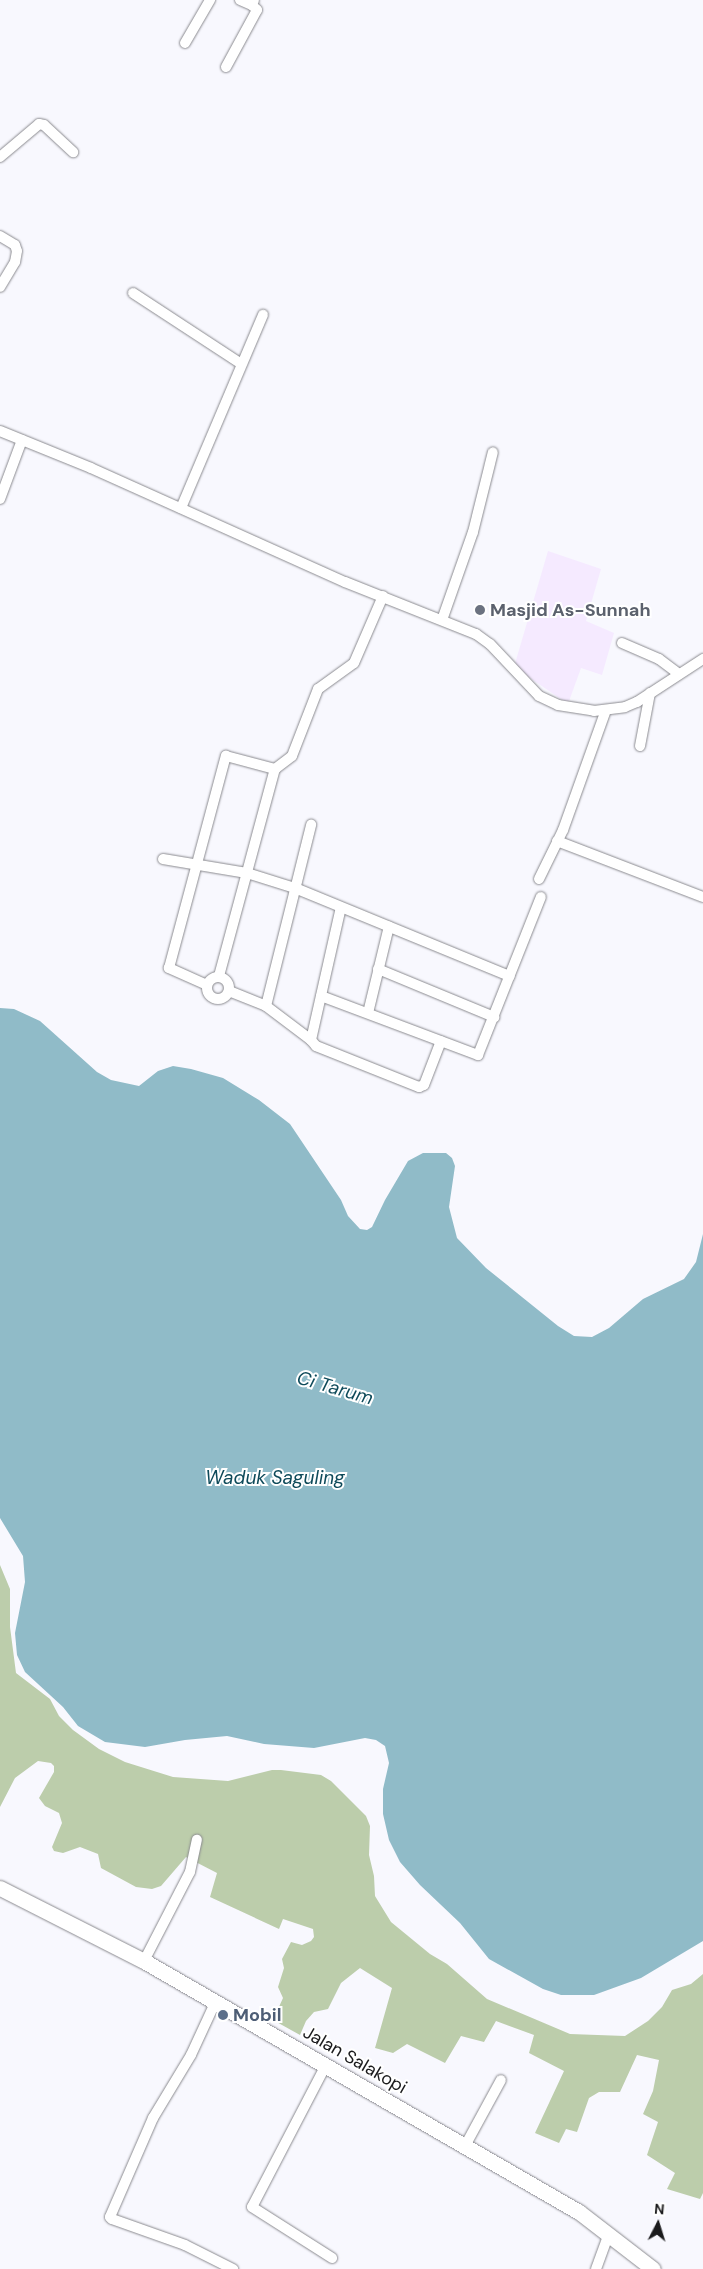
<!DOCTYPE html>
<style>
body{margin:0}
#map{position:relative;width:703px;height:2269px;overflow:hidden;background:#f8f8fe;font-family:"DM Sans",sans-serif}
div>[style]{position:absolute}
.education>*{inset:0;background:#f5eaff}
.forest>*{inset:0;background:#bccdab}
.water>*{inset:0;background:#90bbc8}
.roads{filter:drop-shadow(0 0 1px #8a8a8f) drop-shadow(0 0 1px #8a8a8f)}
.street>*{height:10px;margin:-5px;padding:0 5px;transform-origin:5px;border-radius:5px;background:#fff}
.street>.ring{margin:-5px;padding:0;box-sizing:content-box;background:none;border:10px solid #fff;border-radius:50%}
.secondary>*{height:15px;margin:-7.5px;padding:0 7.5px;transform-origin:7.5px;border-radius:7.5px;background:#fff}
.dots>*{width:14px;height:14px;translate:-50% -50%;box-sizing:border-box;border:2px solid #fff;border-radius:50%}
span{translate:-50% -50%;white-space:nowrap;text-align:center;line-height:1.15;-webkit-text-stroke:4px #fff;paint-order:stroke}
.worship-label{font-size:18px;color:#5b616d;font-weight:700}
.left{translate:0 -50%;text-align:left}
.service-label{font-size:18px;color:#4e5e75;font-weight:700}
.street-label{font-size:18px;color:#1a1a1c}
.water-label{font-size:19px;color:#0e4a5a;font-style:italic}
.north{position:absolute;left:633px;top:2199px;width:50px;height:50px;-webkit-text-stroke:4px #fff;paint-order:stroke;rotate:5deg;font-size:14px;font-weight:700;line-height:20px;text-align:center;color:#1a1a1c}
.north::after{content:'';display:block;margin:auto;width:18px;height:22px;background:#1a1a1c;clip-path:polygon(50% 0,100% 100%,50% 72%,0 100%)}
</style>
<div id="map">
<div class="education">
<i style="clip-path:polygon(548px 551px,601px 569px,586px 621px,614px 633px,602px 675px,581px 668px,568px 704px,514px 667px)"></i>
</div>
<div class="forest">
<i style="clip-path:polygon(0 1565px,10px 1589px,10px 1627px,16px 1673px,50px 1699px,59px 1716px,73px 1730px,99px 1749px,125px 1762px,173px 1777px,228px 1781px,272px 1770px,281px 1770px,321px 1775px,331px 1781px,366px 1816px,370px 1826px,369px 1855px,374px 1876px,375px 1896px,391px 1922px,430px 1954px,447px 1964px,487px 1999px,570px 2034px,625px 2036px,648px 2021px,662px 2007px,672px 1990px,691px 1984px,703px 1974px,703px 2193px,700px 2199px,667px 2189px,675px 2173px,647px 2155px,658px 2122px,643px 2114px,653px 2091px,659px 2060px,637px 2055px,620px 2092px,599px 2092px,589px 2098px,577px 2132px,566px 2129px,559px 2143px,535px 2133px,564px 2071px,529px 2053px,534px 2035px,496px 2021px,484px 2042px,461px 2036px,445px 2063px,407px 2044px,393px 2053px,375px 2048px,392px 1988px,360px 1968px,341px 1983px,328px 2009px,314px 2012px,306px 2021px,300px 2035px,273px 2020px,283px 1998px,278px 1987px,284px 1968px,282px 1959px,291px 1942px,302px 1945px,311px 1941px,314px 1937px,313px 1929px,283px 1919px,279px 1929px,210px 1897px,217px 1873px,186px 1857px,161px 1886px,152px 1889px,136px 1887px,101px 1868px,98px 1854px,80px 1847px,63px 1853px,54px 1851px,52px 1847px,62px 1823px,59px 1813px,45px 1806px,39px 1798px,54px 1772px,54px 1766px,51px 1763px,38px 1761px,15px 1778px,0 1807px)"></i>
</div>
<div class="water">
<i style="clip-path:polygon(0 1008px,14px 1009px,40px 1021px,97px 1072px,111px 1080px,139px 1086px,158px 1071px,173px 1066px,191px 1069px,223px 1078px,259px 1100px,290px 1124px,341px 1200px,348px 1216px,360px 1229px,367px 1230px,372px 1227px,385px 1200px,408px 1161px,423px 1153px,446px 1153px,452px 1158px,455px 1166px,449px 1207px,457px 1238px,486px 1268px,558px 1326px,574px 1336px,592px 1337px,609px 1328px,643px 1299px,684px 1279px,696px 1262px,703px 1234px,703px 1941px,641px 1978px,594px 1995px,561px 1995px,543px 1989px,489px 1959px,460px 1923px,420px 1885px,400px 1862px,389px 1840px,383px 1814px,383px 1789px,389px 1763px,385px 1746px,376px 1740px,365px 1738px,314px 1748px,264px 1744px,227px 1736px,185px 1740px,145px 1747px,105px 1742px,78px 1726px,63px 1707px,25px 1672px,17px 1655px,15px 1633px,25px 1582px,23px 1556px,0 1518px)"></i>
</div>
<div class="roads">
<div class="street">
<i style="left:240px;top:0;width:13px;rotate:23deg"></i>
<i style="left:252px;top:5px;width:5px;rotate:-68deg"></i>
<i style="left:185px;top:43px;width:50px;rotate:-59.8deg"></i>
<i style="left:226px;top:67px;width:65px;rotate:-61.5deg"></i>
<i style="left:257px;top:10px;width:7px;rotate:-135deg"></i>
<i style="left:0;top:157px;width:51px;rotate:-40.2deg"></i>
<i style="left:39px;top:124px;width:5px;rotate:11deg"></i>
<i style="left:44px;top:125px;width:40px;rotate:43deg"></i>
<i style="left:0;top:236px;width:17px;rotate:31deg"></i>
<i style="left:15px;top:245px;width:6px;rotate:72deg"></i>
<i style="left:17px;top:251px;width:11px;rotate:100deg"></i>
<i style="left:15px;top:262px;width:29px;rotate:121deg"></i>
<i style="left:133px;top:293px;width:128px;rotate:33.2deg"></i>
<i style="left:0;top:431px;width:98px;rotate:22.1deg"></i>
<i style="left:91px;top:468px;width:278px;rotate:24.2deg"></i>
<i style="left:345px;top:582px;width:141px;rotate:21.7deg"></i>
<i style="left:476px;top:634px;width:17px;rotate:36deg"></i>
<i style="left:490px;top:644px;width:71px;rotate:46.7deg"></i>
<i style="left:539px;top:696px;width:21px;rotate:25deg"></i>
<i style="left:558px;top:705px;width:36px;rotate:9deg"></i>
<i style="left:594px;top:711px;width:31px;rotate:-7deg"></i>
<i style="left:625px;top:707px;width:13px;rotate:-23deg"></i>
<i style="left:637px;top:702px;width:79px;rotate:-33.1deg"></i>
<i style="left:0;top:499px;width:63px;rotate:-69.6deg"></i>
<i style="left:181px;top:508px;width:210px;rotate:-67deg"></i>
<i style="left:442px;top:620px;width:93px;rotate:-70.6deg"></i>
<i style="left:473px;top:532px;width:82px;rotate:-76deg"></i>
<i style="left:622px;top:643px;width:40px;rotate:23.4deg"></i>
<i style="left:659px;top:659px;width:25px;rotate:37deg"></i>
<i style="left:640px;top:746px;width:54px;rotate:-79.3deg"></i>
<i style="left:557px;top:841px;width:156px;rotate:21deg"></i>
<i style="left:163px;top:859px;width:85px;rotate:9.5deg"></i>
<i style="left:247px;top:873px;width:50px;rotate:17.4deg"></i>
<i style="left:295px;top:888px;width:232px;rotate:22.3deg"></i>
<i style="left:539px;top:879px;width:55px;rotate:-63.9deg"></i>
<i style="left:563px;top:830px;width:127px;rotate:-70.3deg"></i>
<i style="left:378px;top:969px;width:126px;rotate:22.5deg"></i>
<i style="left:219px;top:976px;width:214px;rotate:-74.9deg"></i>
<i style="left:275px;top:769px;width:21px;rotate:-37deg"></i>
<i style="left:292px;top:756px;width:72px;rotate:-68.8deg"></i>
<i style="left:318px;top:689px;width:44px;rotate:-35.8deg"></i>
<i style="left:354px;top:663px;width:73px;rotate:-66.6deg"></i>
<i class="ring" style="left:207px;top:977px;width:12px;height:12px"></i>
<i style="left:207px;top:985px;width:42px;rotate:-155.9deg"></i>
<i style="left:169px;top:968px;width:220px;rotate:-75deg"></i>
<i style="left:226px;top:756px;width:51px;rotate:14.9deg"></i>
<i style="left:229px;top:991px;width:40px;rotate:22deg"></i>
<i style="left:266px;top:1006px;width:56px;rotate:37.1deg"></i>
<i style="left:311px;top:1040px;width:8px;rotate:50deg"></i>
<i style="left:316px;top:1046px;width:111px;rotate:21.7deg"></i>
<i style="left:419px;top:1087px;width:5px;rotate:-22deg"></i>
<i style="left:424px;top:1085px;width:47px;rotate:-68.9deg"></i>
<i style="left:321px;top:996px;width:168px;rotate:20.6deg"></i>
<i style="left:478px;top:1055px;width:170px;rotate:-68.3deg"></i>
<i style="left:266px;top:1006px;width:187px;rotate:-76deg"></i>
<i style="left:368px;top:1013px;width:89px;rotate:-76.4deg"></i>
<i style="left:311px;top:1040px;width:136px;rotate:-77.3deg"></i>
<i style="left:144px;top:1961px;width:100px;rotate:-62.7deg"></i>
<i style="left:190px;top:1872px;width:33px;rotate:-78deg"></i>
<i style="left:215px;top:2003px;width:57px;rotate:114.8deg"></i>
<i style="left:191px;top:2055px;width:74px;rotate:121.1deg"></i>
<i style="left:153px;top:2118px;width:108px;rotate:113.5deg"></i>
<i style="left:110px;top:2217px;width:3px;rotate:45deg"></i>
<i style="left:112px;top:2219px;width:77px;rotate:19.6deg"></i>
<i style="left:185px;top:2245px;width:54px;rotate:26.6deg"></i>
<i style="left:326px;top:2065px;width:160px;rotate:117.5deg"></i>
<i style="left:252px;top:2207px;width:95px;rotate:32.5deg"></i>
<i style="left:465px;top:2146px;width:75px;rotate:-61.4deg"></i>
<i style="left:596px;top:2269px;width:38px;rotate:-70deg"></i>
</div>
<div class="secondary">
<i style="left:0;top:1888px;width:161px;rotate:26.9deg"></i>
<i style="left:144px;top:1961px;width:502px;rotate:29.99deg"></i>
<i style="left:579px;top:2212px;width:93px;rotate:37.6deg"></i>
</div>
</div>
<div class="dots">
<i style="left:480px;top:610px;background:#6b7280"></i>
<i style="left:223px;top:2015px;background:#5c6f8a"></i>
</div>
<div class="worship-label">
<span class="left" style="left:490px;top:610px">Masjid As-Sunnah</span>
</div>
<div class="service-label">
<span class="left" style="left:233px;top:2015px">Mobil</span>
</div>
<div class="street-label">
<span style="left:355px;top:2060px;rotate:30deg">Jalan Salakopi</span>
</div>
<div class="water-label">
<span style="left:335px;top:1388px;rotate:16deg">Ci Tarum</span>
<span style="left:275px;top:1478px">Waduk Saguling</span>
</div>
<div class="north">N</div>
</div>
